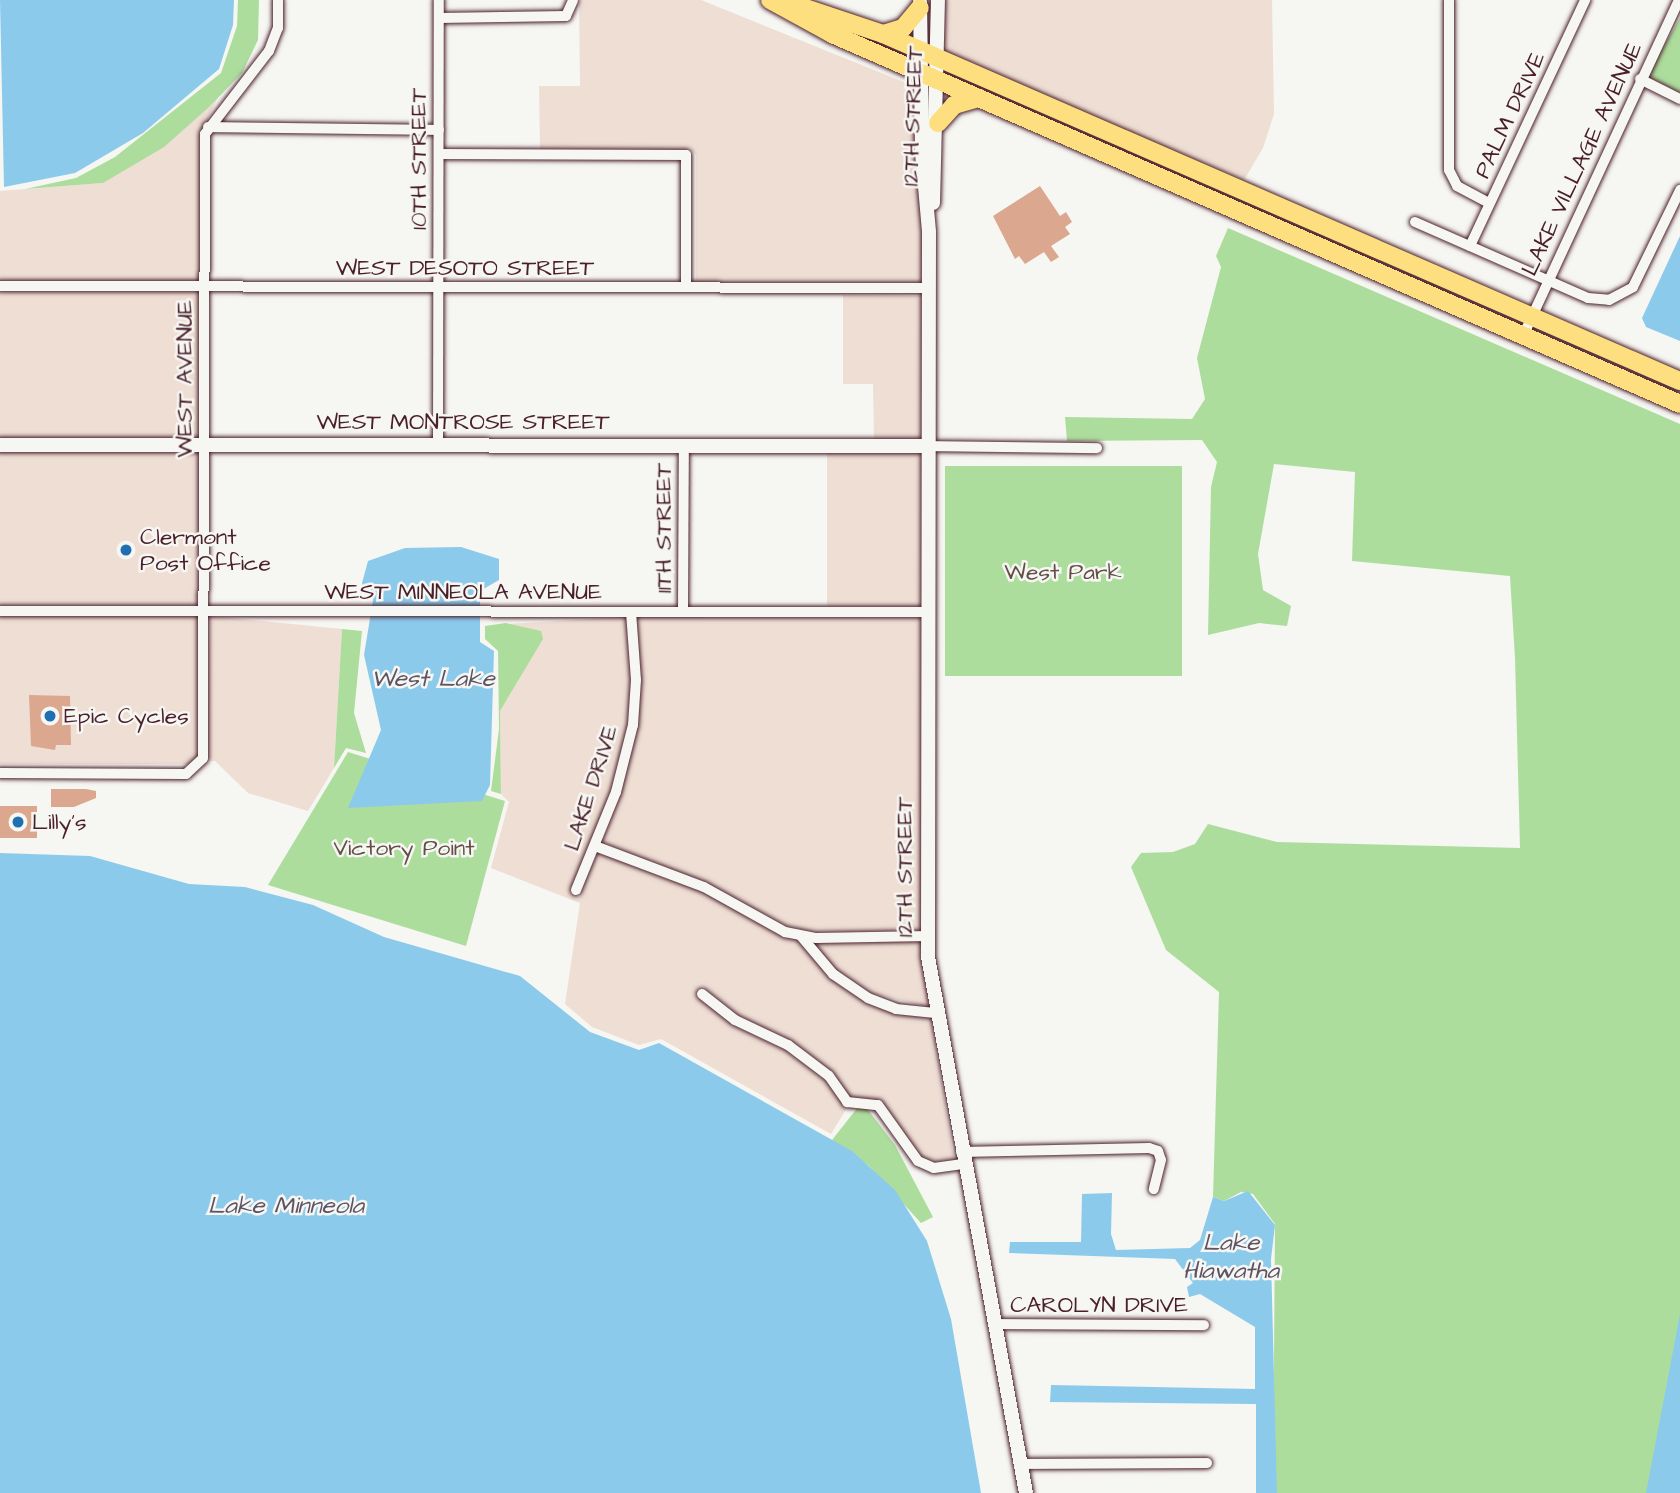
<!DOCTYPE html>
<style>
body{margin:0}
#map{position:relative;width:1680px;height:1493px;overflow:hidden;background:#f6f6f2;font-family:"Architects Daughter",sans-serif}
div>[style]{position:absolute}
.built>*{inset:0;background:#eeded4;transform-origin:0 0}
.green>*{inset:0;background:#addd9d;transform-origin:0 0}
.water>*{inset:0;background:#8ccaec}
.building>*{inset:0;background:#dba78f;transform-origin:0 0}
.roads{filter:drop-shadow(0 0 2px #4a1f2b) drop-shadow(0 0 2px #4a1f2b)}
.street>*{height:10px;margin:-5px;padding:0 5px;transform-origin:5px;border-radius:5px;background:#f6f6f2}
.secondary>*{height:14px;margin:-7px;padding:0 7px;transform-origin:7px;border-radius:7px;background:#f6f6f2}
.highway>*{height:18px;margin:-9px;padding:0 9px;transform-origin:9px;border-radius:9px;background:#fddf80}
.dots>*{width:19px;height:19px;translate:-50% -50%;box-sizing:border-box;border:4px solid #f6f6f2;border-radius:50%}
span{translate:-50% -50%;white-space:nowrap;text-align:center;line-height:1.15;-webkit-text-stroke:5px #f6f6f2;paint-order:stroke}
.street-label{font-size:23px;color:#4a1f2b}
.poi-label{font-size:23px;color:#4a1f2b}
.left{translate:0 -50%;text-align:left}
.park-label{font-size:23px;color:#634e48}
.water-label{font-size:24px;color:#5e5265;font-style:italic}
</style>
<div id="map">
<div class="built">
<i style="clip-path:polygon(579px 0,701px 0,916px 87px,924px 282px,696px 282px,696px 155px,690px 149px,540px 149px,539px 86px,580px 86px)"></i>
<i style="clip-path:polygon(943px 0,1272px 0,1274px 114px,1263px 148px,1244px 180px,943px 53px)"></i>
<i style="clip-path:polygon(218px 97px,201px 133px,200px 282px,0 281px,0 191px,103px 183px)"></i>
<i style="left:0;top:292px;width:200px;height:147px"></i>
<i style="clip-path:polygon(843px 295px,924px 296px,922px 440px,874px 440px,873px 384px,843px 384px)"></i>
<i style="left:199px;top:449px;width:156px;height:199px;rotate:90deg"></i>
<i style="left:827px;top:451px;width:95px;height:155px"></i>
<i style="left:0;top:616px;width:200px;height:148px"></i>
<i style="clip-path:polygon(210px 616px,342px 629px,334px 768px,308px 811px,248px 793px,215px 761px,207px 761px)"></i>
<i style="clip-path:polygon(626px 617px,631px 680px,628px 724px,611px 790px,570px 893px,579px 897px,598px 852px,702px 892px,798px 941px,830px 978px,867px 1003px,895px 1014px,931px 1018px,954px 1160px,935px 1162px,921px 1157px,880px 1100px,850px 1097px,832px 1072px,791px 1040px,738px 1015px,702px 986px,696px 995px,732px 1025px,785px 1050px,826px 1081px,847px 1108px,831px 1134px,661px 1039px,639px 1045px,592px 1027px,565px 1004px,580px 903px,491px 868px,509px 802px,501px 794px,500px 711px,542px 639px,540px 631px,508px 624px)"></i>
<i style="clip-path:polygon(636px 617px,922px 618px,923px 930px,816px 932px,787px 926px,705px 882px,602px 842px,638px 726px,641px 680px)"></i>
<i style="clip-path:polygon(923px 941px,929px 1007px,870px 993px,836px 969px,813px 943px)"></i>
</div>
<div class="green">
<i style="clip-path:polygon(238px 0,259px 0,258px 40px,242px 73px,208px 108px,164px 147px,103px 183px,25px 189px,76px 178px,115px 157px,221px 73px,237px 26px)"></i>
<i style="clip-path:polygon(1680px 18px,1680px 93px,1647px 76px)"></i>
<i style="clip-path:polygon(1228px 228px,1680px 424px,1680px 1402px,1667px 1493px,1273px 1493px,1275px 1224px,1253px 1194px,1241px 1192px,1224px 1201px,1213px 1197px,1219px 992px,1166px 950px,1131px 867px,1141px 853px,1173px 852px,1195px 844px,1208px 824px,1277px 842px,1520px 848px,1515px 658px,1510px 576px,1352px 561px,1355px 472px,1274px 464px,1258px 554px,1263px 590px,1291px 606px,1287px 626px,1259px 623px,1208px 635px,1211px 487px,1217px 462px,1202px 440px,1067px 441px,1065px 417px,1192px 419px,1205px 399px,1197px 358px,1221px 267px,1216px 256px)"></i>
<i style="left:945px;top:466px;width:237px;height:210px"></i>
<i style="clip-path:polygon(506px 623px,541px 631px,543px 639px,500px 711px,501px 794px,491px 791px,499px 729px,498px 651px,485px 639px,485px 626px)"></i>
<i style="clip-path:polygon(342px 629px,362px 631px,354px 713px,366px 753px,346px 748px,334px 768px)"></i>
<i style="clip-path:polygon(348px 752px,505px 801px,466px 946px,268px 885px)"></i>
<i style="clip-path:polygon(862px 1102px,895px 1145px,933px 1217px,921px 1223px,869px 1166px,832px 1140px)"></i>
</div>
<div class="water">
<i style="clip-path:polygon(0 0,234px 0,233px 25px,219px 69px,143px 133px,75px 173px,4px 187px)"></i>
<i style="clip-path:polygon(1680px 236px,1680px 341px,1646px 327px,1642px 318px)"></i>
<i style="clip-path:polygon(461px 547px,499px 559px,499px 580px,480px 591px,480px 642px,494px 651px,490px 785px,482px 801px,348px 808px,381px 730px,364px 655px,374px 594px,366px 594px,362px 583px,368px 561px,405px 548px)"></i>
<i style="clip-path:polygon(0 853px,90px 856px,189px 884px,245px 887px,313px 905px,384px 937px,520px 976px,590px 1032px,639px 1050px,659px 1043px,852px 1151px,895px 1190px,927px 1241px,951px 1319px,981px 1493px,0 1493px)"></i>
<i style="clip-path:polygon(1248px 1191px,1275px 1225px,1271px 1259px,1277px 1493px,1256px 1493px,1256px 1404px,1050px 1402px,1051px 1385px,1255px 1389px,1255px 1327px,1200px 1294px,1189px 1297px,1187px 1287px,1193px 1283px,1175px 1259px,1009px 1253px,1010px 1242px,1081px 1242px,1082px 1194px,1112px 1193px,1111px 1234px,1116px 1250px,1190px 1248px,1200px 1240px,1213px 1197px,1224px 1201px)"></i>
<i style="clip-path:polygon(1680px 1314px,1680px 1493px,1646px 1493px)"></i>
</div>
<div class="building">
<i style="clip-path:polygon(1040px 186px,1060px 216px,1066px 212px,1072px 222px,1065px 227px,1070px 234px,1051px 246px,1059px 257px,1051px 262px,1044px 252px,1025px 264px,1019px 256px,1015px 259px,993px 216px)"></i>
<i style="clip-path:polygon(29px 695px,70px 696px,71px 745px,56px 745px,55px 750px,31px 746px)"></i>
<i style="clip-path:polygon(51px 789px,86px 789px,96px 791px,96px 798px,74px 807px,51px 807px)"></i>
<i style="left:0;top:806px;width:37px;height:32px"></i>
</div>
<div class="roads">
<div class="street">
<i style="left:1449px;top:0;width:170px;rotate:90deg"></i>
<i style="left:1449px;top:170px;width:18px;rotate:63deg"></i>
<i style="left:1457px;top:186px;width:36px;rotate:28deg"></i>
<i style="left:439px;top:18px;width:127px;rotate:-0.9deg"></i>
<i style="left:566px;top:16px;width:17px;rotate:-66deg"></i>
<i style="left:1640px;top:79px;width:45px;rotate:26.6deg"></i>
<i style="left:208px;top:127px;width:231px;rotate:0.7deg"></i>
<i style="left:439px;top:154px;width:247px;rotate:0.2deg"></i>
<i style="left:686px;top:155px;width:132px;rotate:90deg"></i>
<i style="left:1415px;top:222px;width:189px;rotate:23.7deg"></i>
<i style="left:1588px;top:298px;width:21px;rotate:5deg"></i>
<i style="left:1609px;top:300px;width:27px;rotate:-28deg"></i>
<i style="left:1633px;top:287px;width:108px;rotate:-64.1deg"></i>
<i style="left:1470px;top:246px;width:272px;rotate:-64.9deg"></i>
<i style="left:0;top:286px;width:929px;rotate:0.12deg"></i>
<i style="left:1523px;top:336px;width:370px;rotate:-65.1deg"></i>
<i style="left:438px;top:445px;width:445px;rotate:-89.9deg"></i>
<i style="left:926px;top:446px;width:171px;rotate:0.7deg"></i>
<i style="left:0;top:611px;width:927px;rotate:0.06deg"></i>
<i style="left:683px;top:612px;width:167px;rotate:-89.7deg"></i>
<i style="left:0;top:773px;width:186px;rotate:0.3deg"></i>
<i style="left:186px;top:774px;width:23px;rotate:-43deg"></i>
<i style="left:203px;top:758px;width:624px;rotate:-89.82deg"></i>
<i style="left:205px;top:134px;width:105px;rotate:-52.4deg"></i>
<i style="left:269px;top:51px;width:25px;rotate:-69deg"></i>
<i style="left:278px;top:28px;width:28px;rotate:-90deg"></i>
<i style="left:595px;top:846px;width:116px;rotate:20.6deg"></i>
<i style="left:704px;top:887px;width:93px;rotate:29.1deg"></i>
<i style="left:785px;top:932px;width:32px;rotate:11deg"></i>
<i style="left:816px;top:938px;width:112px;rotate:-1deg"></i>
<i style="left:576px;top:890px;width:106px;rotate:-67.8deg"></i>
<i style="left:616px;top:792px;width:69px;rotate:-75.8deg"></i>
<i style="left:633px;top:725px;width:45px;rotate:-86.2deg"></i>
<i style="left:636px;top:680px;width:68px;rotate:-94.2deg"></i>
<i style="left:801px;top:936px;width:50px;rotate:49.9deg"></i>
<i style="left:833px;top:974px;width:42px;rotate:34.4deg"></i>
<i style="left:868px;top:998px;width:30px;rotate:21deg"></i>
<i style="left:896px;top:1009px;width:39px;rotate:6deg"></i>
<i style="left:702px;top:994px;width:42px;rotate:38.2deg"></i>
<i style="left:735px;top:1020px;width:59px;rotate:25.3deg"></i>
<i style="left:788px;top:1045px;width:51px;rotate:37.1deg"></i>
<i style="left:829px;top:1076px;width:32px;rotate:55deg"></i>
<i style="left:847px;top:1102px;width:31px;rotate:6deg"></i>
<i style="left:878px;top:1105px;width:69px;rotate:54.5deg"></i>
<i style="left:918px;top:1161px;width:17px;rotate:24deg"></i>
<i style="left:934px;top:1168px;width:29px;rotate:-8deg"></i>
<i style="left:961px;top:1152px;width:188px;rotate:-1.2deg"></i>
<i style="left:1149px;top:1148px;width:9px;rotate:18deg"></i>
<i style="left:1158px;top:1151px;width:9px;rotate:72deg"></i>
<i style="left:1161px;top:1160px;width:30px;rotate:104deg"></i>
<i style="left:993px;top:1324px;width:211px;rotate:0.3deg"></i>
<i style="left:1020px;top:1464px;width:187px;rotate:-0.3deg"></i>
</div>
<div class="secondary">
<i style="left:920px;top:2px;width:151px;rotate:89.2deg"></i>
<i style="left:922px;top:153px;width:79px;rotate:84.9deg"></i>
<i style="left:929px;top:232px;width:725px;rotate:90.08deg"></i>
<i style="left:928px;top:957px;width:545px;rotate:79.64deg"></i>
<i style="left:933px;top:203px;width:203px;rotate:-88.6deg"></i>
<i style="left:0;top:445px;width:926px;rotate:0.06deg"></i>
</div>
<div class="highway">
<i style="left:770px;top:0;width:71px;rotate:28.7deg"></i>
<i style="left:832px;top:34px;width:925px;rotate:23.57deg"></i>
<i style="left:787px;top:2px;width:101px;rotate:18.4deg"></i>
<i style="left:883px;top:34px;width:869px;rotate:23.53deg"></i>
<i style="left:883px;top:34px;width:21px;rotate:-17deg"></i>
<i style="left:903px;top:28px;width:26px;rotate:-50deg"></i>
<i style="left:938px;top:123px;width:24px;rotate:-48deg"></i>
<i style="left:954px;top:105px;width:26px;rotate:-16deg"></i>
</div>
</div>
<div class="dots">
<i style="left:126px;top:550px;background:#1f6fb2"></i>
<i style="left:50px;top:716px;background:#1f6fb2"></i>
<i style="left:18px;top:822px;background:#1f6fb2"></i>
</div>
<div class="street-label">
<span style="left:1510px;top:115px;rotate:-65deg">PALM DRIVE</span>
<span style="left:913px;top:116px;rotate:-88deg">12TH STREET</span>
<span style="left:419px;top:159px;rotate:-90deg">10TH STREET</span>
<span style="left:1582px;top:159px;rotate:-65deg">LAKE VILLAGE AVENUE</span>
<span style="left:465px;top:268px">WEST DESOTO STREET</span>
<span style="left:185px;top:379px;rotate:-90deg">WEST AVENUE</span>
<span style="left:463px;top:422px">WEST MONTROSE STREET</span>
<span style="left:664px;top:528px;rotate:-90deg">11TH STREET</span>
<span style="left:463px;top:592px">WEST MINNEOLA AVENUE</span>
<span style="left:591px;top:788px;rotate:-72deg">LAKE DRIVE</span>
<span style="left:905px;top:867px;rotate:-90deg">12TH STREET</span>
<span style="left:1099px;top:1305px">CAROLYN DRIVE</span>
</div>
<div class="poi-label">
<span class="left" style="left:140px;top:550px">Clermont<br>Post Office</span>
<span class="left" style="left:64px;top:716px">Epic Cycles</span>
<span class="left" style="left:32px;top:822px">Lilly's</span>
</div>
<div class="park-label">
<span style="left:1063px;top:572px">West Park</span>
<span style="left:404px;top:848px">Victory Point</span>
</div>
<div class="water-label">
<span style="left:433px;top:680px">West Lake</span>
<span style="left:286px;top:1207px">Lake Minneola</span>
<span style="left:1231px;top:1258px">Lake<br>Hiawatha</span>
</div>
</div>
